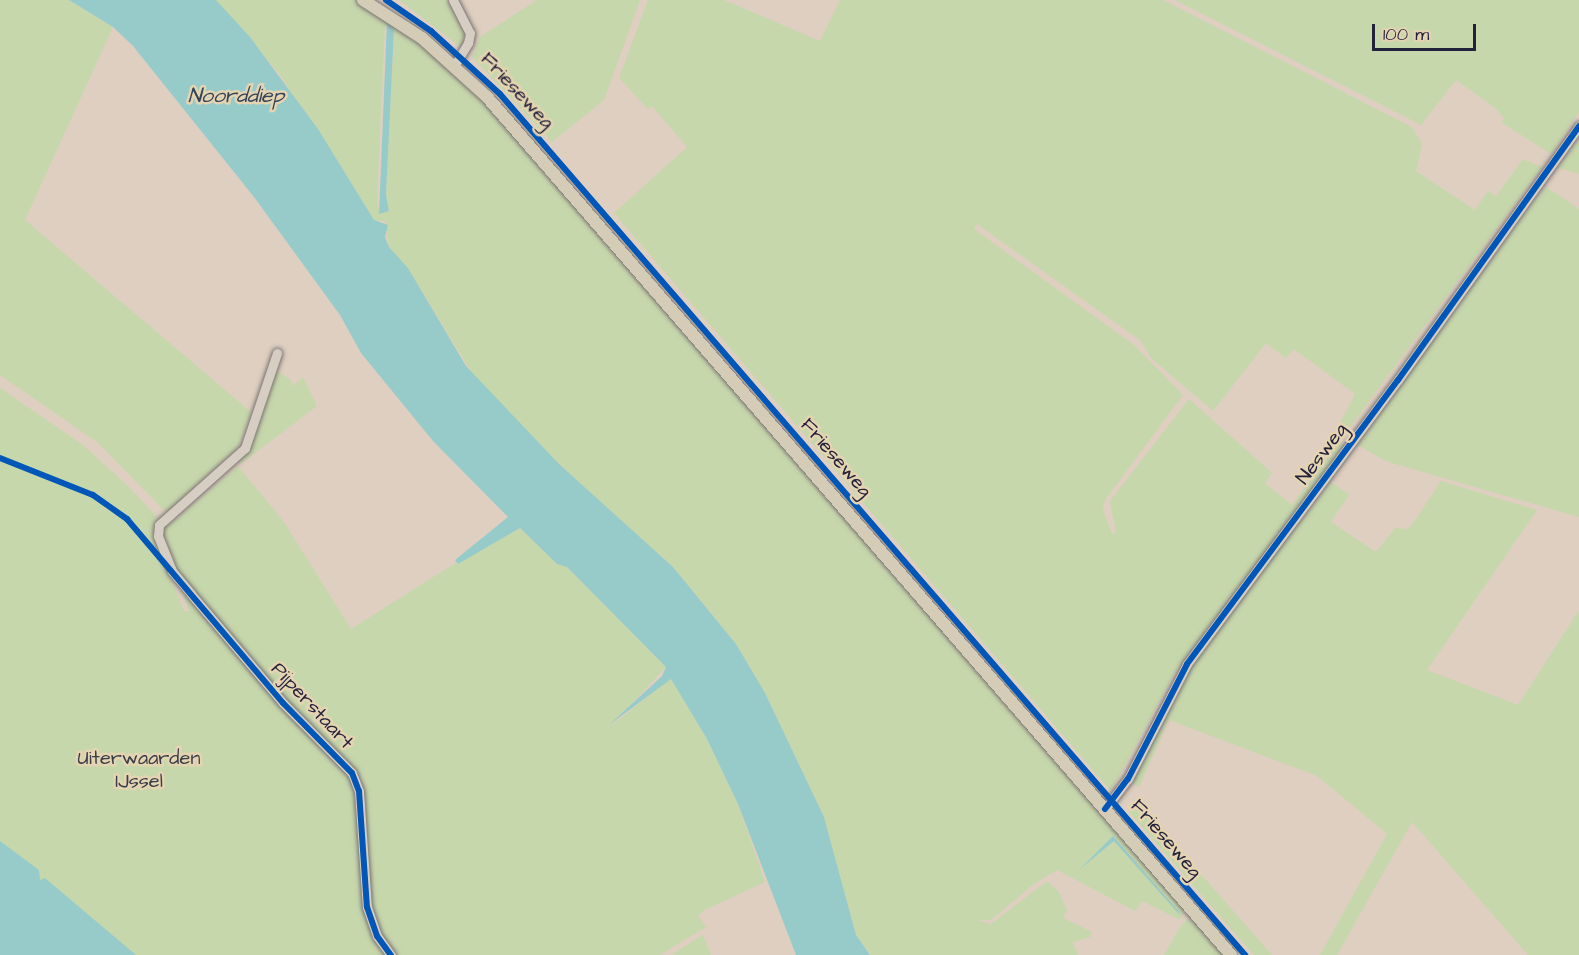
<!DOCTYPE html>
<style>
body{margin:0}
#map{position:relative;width:1579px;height:955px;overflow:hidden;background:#decfc0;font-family:"Architects Daughter",sans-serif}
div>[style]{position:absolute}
.green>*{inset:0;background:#c7d7ac}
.water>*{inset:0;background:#97cbca}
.roads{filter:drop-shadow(0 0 2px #7b7472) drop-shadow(0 0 2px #7b7472)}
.minor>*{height:9px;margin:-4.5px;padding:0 4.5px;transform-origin:4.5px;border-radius:4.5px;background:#d6cec2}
.major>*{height:12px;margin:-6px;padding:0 6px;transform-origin:6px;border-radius:6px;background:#d5ccb8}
.cycleway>*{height:6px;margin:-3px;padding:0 3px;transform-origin:3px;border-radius:3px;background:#0057b8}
span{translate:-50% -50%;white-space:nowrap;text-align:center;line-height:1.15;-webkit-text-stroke:5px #e5d4b1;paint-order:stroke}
.street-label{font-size:20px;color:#22223b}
.park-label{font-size:20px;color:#383e49}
.water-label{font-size:21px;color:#334358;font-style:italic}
.scale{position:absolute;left:1372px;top:24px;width:104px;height:27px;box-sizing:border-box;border:3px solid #22223b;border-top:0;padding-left:8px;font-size:18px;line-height:21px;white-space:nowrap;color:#22223b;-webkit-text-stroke:4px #e5d4b1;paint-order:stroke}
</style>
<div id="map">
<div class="green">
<i style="clip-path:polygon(0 0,69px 0,113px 27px,25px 220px,252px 413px,238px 447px,167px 513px,97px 442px,0 375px)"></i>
<i style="clip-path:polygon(evenodd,216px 0,356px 0,399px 26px,468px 82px,1185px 908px,1180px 920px,1142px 901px,1135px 911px,1057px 870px,1034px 884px,991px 920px,978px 920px,991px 924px,1047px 881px,1059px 892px,1067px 911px,1063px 918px,1092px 932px,1090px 937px,1073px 942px,1078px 955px,870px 955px,856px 935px,824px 817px,765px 693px,736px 644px,673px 567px,559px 464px,473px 375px,408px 268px,389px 247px,385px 221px,374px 221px,280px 75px,216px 0,385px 25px,394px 32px,386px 195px,389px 211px,378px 208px,377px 197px,385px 25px)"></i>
<i style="clip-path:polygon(399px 0,447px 0,465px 27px,462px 48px)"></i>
<i style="clip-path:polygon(537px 0,640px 0,604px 100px,552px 142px,472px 57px,480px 37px)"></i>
<i style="clip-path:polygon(648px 0,724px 0,820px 41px,840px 0,1163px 0,1412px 127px,1422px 144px,1416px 171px,1475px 210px,1488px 191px,1496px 196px,1523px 159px,1542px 167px,1346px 432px,1340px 427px,1341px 421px,1355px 394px,1294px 349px,1286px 358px,1266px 343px,1213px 411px,1151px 358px,1141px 341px,977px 224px,974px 229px,1134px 345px,1183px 395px,1105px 500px,1103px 510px,1112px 534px,1116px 532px,1110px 501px,1189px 399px,1272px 473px,1265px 483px,1292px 505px,1340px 440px,1345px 447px,1176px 671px,1111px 791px,614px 213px,687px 147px,652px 106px,648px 109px,619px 78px)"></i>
<i style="clip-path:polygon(1175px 0,1579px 0,1579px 112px,1551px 154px,1501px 122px,1504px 118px,1494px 107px,1456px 80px,1421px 125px)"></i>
<i style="clip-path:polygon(1579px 139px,1579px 174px,1558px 168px)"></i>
<i style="clip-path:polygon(1545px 186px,1579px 209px,1579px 517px,1385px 461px,1358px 445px)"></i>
<i style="clip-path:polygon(274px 369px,291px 380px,292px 386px,303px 377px,317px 406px,238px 466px,284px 522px,351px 629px,457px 562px,520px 528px,557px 564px,567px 567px,666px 667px,612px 725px,671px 678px,707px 739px,738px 804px,765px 882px,705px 910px,698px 916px,706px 927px,660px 955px,393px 955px,379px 930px,370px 898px,362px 779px,340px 753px,297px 713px,176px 572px,164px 549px,163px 526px,174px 521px,238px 466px,253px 440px)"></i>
<i style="clip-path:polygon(0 388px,83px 445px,129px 487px,158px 518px,155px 525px,166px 562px,133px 521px,110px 503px,0 456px)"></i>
<i style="clip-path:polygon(0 460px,92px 496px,117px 511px,165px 565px,184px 611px,189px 611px,179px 585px,355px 782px,373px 933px,385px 955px,121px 955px,0 850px)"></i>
<i style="clip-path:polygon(1441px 481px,1537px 510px,1427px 670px,1518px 705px,1579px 610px,1579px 955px,1528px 955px,1412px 822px,1337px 955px,1320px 955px,1387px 834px,1317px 776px,1169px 720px,1139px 787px,1131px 782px,1186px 672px,1298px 518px,1303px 520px,1331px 482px,1349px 495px,1331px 522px,1376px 552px,1395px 528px,1407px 529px,1412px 525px)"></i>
<i style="clip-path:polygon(1136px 804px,1206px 880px,1272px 955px,1254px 955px,1129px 812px)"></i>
<i style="clip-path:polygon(1189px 918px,1194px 919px,1225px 955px,1164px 955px,1180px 927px)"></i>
<i style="clip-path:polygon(703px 935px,711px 955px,670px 955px,671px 955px)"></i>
</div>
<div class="water">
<i style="clip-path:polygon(69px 0,216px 0,250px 37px,318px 129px,374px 220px,388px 225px,385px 237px,389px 247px,408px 268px,466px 366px,559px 464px,673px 567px,736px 644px,765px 693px,824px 817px,856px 935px,870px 955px,796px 955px,738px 804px,707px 739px,671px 679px,609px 725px,662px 676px,666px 667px,567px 567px,557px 564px,520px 528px,458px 564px,455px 560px,508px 517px,433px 441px,361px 353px,340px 315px,254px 197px,133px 46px,113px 27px)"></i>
<i style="clip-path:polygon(387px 22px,394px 29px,386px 195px,389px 211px,379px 214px)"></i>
<i style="clip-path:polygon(1113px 836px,1179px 912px,1179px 914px,1114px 841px,1079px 870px)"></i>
<i style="clip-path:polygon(0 841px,39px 870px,40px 880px,45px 878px,136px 955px,0 955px)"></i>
</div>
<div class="roads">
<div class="minor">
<i style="left:453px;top:0;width:37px;rotate:63deg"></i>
<i style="left:470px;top:33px;width:10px;rotate:101deg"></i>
<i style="left:468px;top:43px;width:26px;rotate:121deg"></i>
<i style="left:277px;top:353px;width:100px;rotate:108.6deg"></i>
<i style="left:245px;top:448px;width:115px;rotate:138.2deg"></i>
<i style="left:159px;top:525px;width:11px;rotate:95deg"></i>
<i style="left:158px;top:536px;width:38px;rotate:68deg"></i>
<i style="left:172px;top:571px;width:30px;rotate:50deg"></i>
<i style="left:191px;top:594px;width:143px;rotate:49.8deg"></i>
<i style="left:283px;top:703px;width:98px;rotate:45.4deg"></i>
<i style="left:352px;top:773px;width:19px;rotate:69deg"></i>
<i style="left:359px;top:791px;width:116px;rotate:86.1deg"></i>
<i style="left:367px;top:907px;width:31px;rotate:71deg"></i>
<i style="left:377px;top:936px;width:24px;rotate:54deg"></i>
<i style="left:1105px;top:809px;width:38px;rotate:-53deg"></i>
<i style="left:1128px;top:779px;width:129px;rotate:-62.8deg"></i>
<i style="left:1187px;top:664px;width:354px;rotate:-53.4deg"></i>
<i style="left:1398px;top:380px;width:312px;rotate:-54.5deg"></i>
</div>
<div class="major">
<i style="left:363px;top:0;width:70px;rotate:32.8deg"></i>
<i style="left:422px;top:38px;width:88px;rotate:42.2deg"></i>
<i style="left:487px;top:97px;width:1136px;rotate:49.07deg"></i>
</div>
</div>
<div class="cycleway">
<i style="left:386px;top:0;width:55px;rotate:34.6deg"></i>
<i style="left:431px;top:31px;width:93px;rotate:42.4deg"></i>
<i style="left:500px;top:94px;width:1139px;rotate:49.13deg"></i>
<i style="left:0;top:458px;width:100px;rotate:21.7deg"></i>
<i style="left:93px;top:495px;width:42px;rotate:35.2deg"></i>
<i style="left:127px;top:519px;width:241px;rotate:49.7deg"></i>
<i style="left:283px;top:703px;width:98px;rotate:45.4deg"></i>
<i style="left:352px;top:773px;width:19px;rotate:69deg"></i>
<i style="left:359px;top:791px;width:116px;rotate:86.1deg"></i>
<i style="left:367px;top:907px;width:31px;rotate:71deg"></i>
<i style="left:377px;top:936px;width:24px;rotate:54deg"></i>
<i style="left:1105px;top:809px;width:38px;rotate:-53deg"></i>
<i style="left:1128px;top:779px;width:129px;rotate:-62.8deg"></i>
<i style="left:1187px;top:664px;width:354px;rotate:-53.4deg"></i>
<i style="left:1398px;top:380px;width:312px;rotate:-54.5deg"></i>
</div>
<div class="street-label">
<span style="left:517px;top:91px;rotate:47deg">Frieseweg</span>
<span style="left:1322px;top:454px;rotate:-53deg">Nesweg</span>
<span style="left:836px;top:458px;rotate:49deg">Frieseweg</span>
<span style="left:312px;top:706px;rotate:47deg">Pijperstaart</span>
<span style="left:1166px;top:839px;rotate:49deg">Frieseweg</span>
</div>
<div class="park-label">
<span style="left:139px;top:770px">Uiterwaarden<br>IJssel</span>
</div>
<div class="water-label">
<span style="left:236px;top:96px">Noorddiep</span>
</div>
<div class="scale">100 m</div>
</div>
